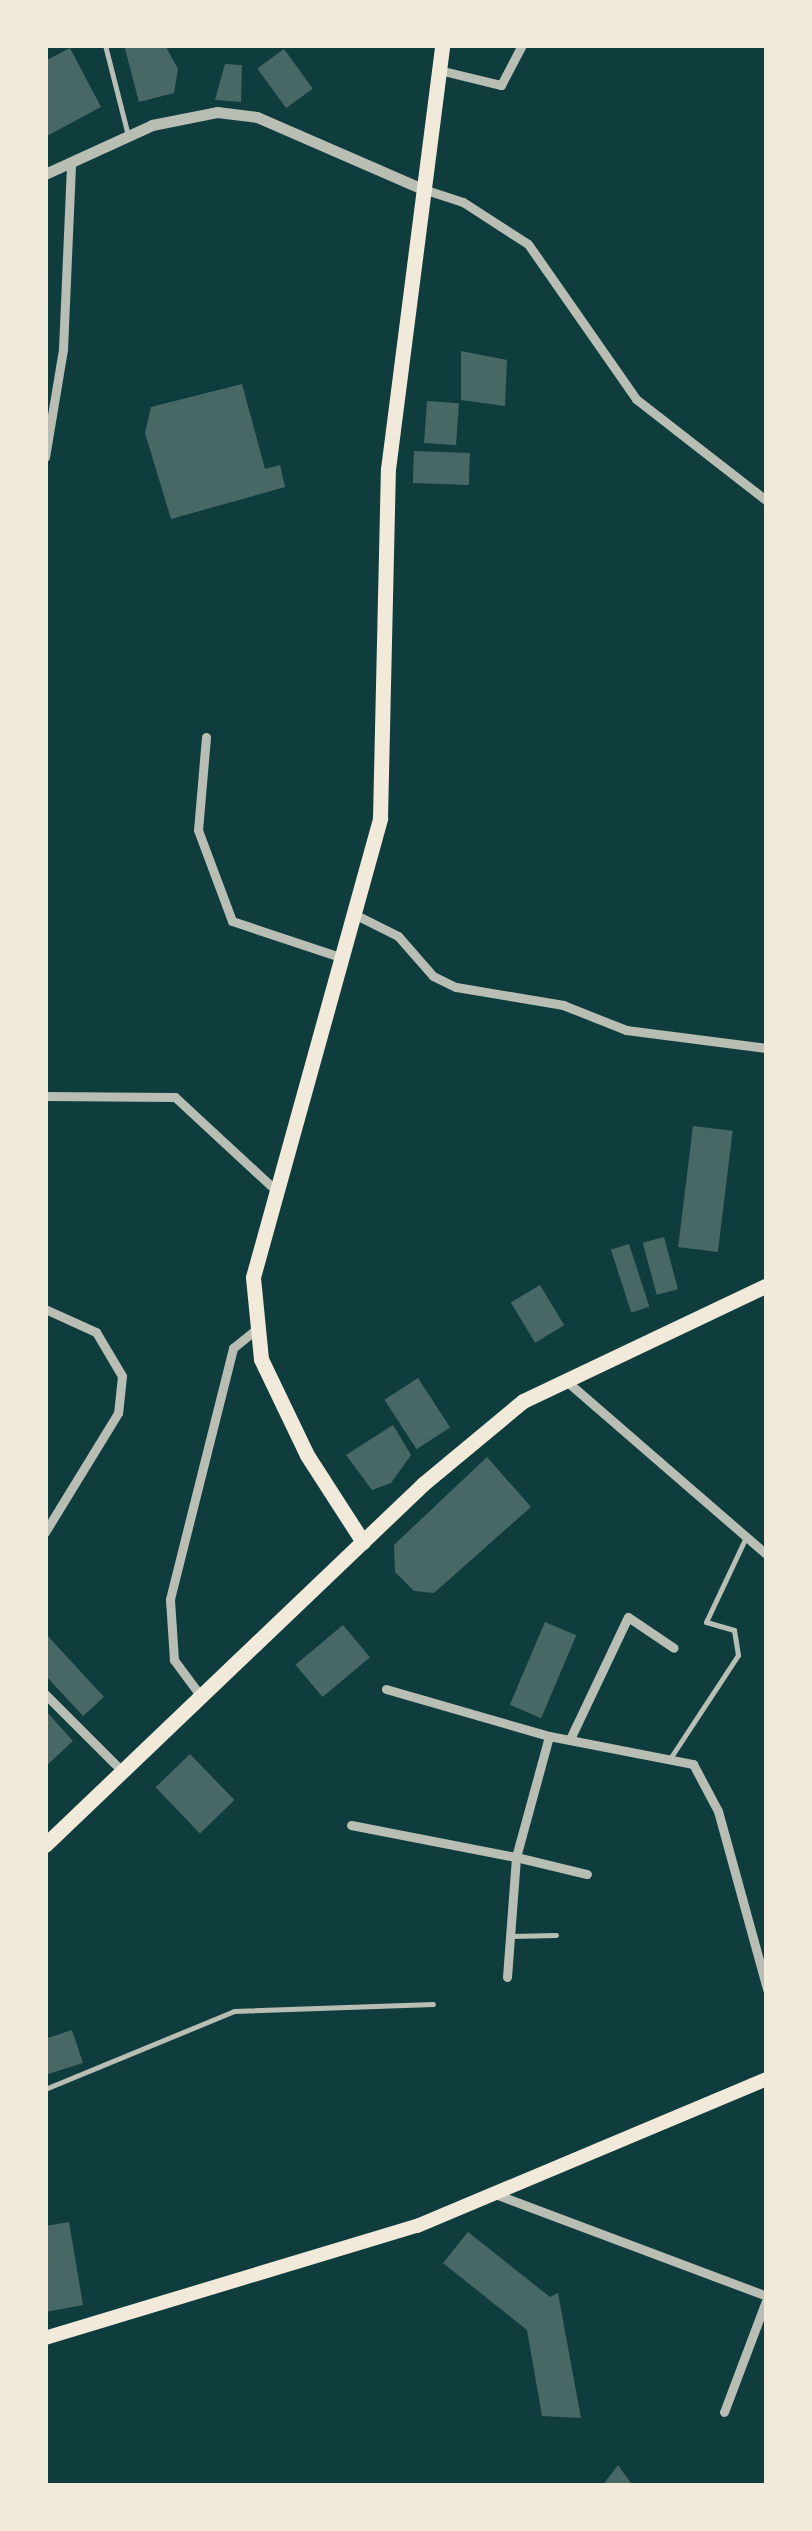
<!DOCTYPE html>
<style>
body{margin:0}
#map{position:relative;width:812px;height:2531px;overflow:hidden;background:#0f3d3e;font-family:Commissioner,sans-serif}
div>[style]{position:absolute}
.building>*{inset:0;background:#486865;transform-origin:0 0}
.service>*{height:5px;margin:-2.5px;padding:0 2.5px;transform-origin:2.5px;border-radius:2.5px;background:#b8beb3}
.minor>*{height:9px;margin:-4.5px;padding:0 4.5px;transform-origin:4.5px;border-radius:4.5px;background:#b8beb3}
.tertiary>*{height:11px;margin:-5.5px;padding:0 5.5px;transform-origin:5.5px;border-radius:5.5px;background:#b8beb3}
.secondary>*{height:14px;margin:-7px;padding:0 7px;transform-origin:7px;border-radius:7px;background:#f1e9da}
.primary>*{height:15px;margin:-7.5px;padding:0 7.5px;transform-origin:7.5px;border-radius:7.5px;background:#f1e9da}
.trunk>*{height:15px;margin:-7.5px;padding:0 7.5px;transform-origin:7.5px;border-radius:7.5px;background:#f1e9da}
span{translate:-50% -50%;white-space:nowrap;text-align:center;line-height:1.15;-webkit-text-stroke:8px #f1e9da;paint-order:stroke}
.frame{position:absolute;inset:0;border:48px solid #f1e9da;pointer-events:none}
</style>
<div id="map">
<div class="building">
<i style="clip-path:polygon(124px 45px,165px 45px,178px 69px,174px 93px,139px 102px)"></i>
<i style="clip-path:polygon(70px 48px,101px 107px,45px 137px,45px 61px)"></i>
<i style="left:284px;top:49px;width:49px;height:33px;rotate:54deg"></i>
<i style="clip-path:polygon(225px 64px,242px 65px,241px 102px,215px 100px)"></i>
<i style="clip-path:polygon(461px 351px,507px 360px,505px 406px,461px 400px)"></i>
<i style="clip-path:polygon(242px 384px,265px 469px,280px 465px,285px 487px,171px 519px,145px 433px,151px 407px)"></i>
<i style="left:427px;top:401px;width:32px;height:42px;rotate:4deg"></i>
<i style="left:414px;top:451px;width:56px;height:32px;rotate:2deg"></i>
<i style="left:693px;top:1126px;width:40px;height:122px;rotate:7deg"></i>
<i style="left:664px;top:1237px;width:54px;height:22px;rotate:75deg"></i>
<i style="left:629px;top:1244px;width:66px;height:19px;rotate:72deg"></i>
<i style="left:540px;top:1285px;width:47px;height:34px;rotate:59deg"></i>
<i style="left:418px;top:1378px;width:59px;height:40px;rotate:57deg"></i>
<i style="clip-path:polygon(393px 1425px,411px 1455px,391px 1483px,372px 1490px,346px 1455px)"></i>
<i style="clip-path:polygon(487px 1457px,531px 1507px,434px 1593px,414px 1591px,395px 1572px,394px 1545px)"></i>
<i style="left:545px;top:1622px;width:34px;height:90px;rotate:23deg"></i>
<i style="left:343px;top:1625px;width:42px;height:62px;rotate:50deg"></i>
<i style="clip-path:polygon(45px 1633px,104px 1697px,83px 1716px,45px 1675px)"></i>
<i style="clip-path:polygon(45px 1710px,73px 1741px,45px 1767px)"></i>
<i style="left:190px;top:1754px;width:64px;height:48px;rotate:46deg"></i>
<i style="clip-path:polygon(72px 2030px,83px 2063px,45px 2075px,45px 2039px)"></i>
<i style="clip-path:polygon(69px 2222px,83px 2305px,45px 2312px,45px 2226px)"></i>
<i style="clip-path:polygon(468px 2232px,550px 2297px,558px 2293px,581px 2418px,542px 2416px,527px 2330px,443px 2263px)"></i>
<i style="clip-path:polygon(618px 2465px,633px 2486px,602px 2486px)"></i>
</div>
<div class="service">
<i style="left:105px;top:45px;width:93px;rotate:75.7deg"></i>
<i style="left:671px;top:1757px;width:122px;rotate:-56.7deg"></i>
<i style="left:738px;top:1655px;width:25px;rotate:-99deg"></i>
<i style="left:734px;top:1630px;width:29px;rotate:-164deg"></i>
<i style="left:706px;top:1622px;width:94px;rotate:-64.8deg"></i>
<i style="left:510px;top:1936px;width:46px;rotate:-1.2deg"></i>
<i style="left:45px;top:2089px;width:204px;rotate:-22.4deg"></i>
<i style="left:234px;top:2011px;width:199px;rotate:-2deg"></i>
</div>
<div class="minor">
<i style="left:439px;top:70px;width:64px;rotate:13.6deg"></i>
<i style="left:501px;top:85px;width:45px;rotate:-62.3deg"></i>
<i style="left:420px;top:188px;width:45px;rotate:18deg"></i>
<i style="left:463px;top:202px;width:77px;rotate:32.9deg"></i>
<i style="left:528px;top:244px;width:189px;rotate:55.1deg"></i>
<i style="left:636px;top:399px;width:166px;rotate:37.9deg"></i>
<i style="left:45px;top:457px;width:109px;rotate:-80.5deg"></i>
<i style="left:63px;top:349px;width:186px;rotate:-87.5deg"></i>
<i style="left:206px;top:737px;width:93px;rotate:94.9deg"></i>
<i style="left:198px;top:830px;width:97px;rotate:69.5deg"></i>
<i style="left:232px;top:921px;width:117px;rotate:18.4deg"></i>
<i style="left:356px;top:915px;width:47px;rotate:26.6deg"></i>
<i style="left:398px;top:936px;width:53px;rotate:48.8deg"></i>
<i style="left:433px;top:976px;width:25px;rotate:26deg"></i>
<i style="left:456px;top:987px;width:109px;rotate:9.5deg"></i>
<i style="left:563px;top:1005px;width:68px;rotate:21.6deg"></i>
<i style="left:626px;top:1030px;width:142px;rotate:7.3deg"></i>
<i style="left:45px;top:1096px;width:130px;rotate:0.4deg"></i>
<i style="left:175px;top:1097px;width:131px;rotate:42.8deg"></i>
<i style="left:45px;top:1309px;width:56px;rotate:24.3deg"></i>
<i style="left:96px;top:1332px;width:51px;rotate:59.4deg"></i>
<i style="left:122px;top:1376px;width:37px;rotate:96deg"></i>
<i style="left:118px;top:1413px;width:140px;rotate:121.5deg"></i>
<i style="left:564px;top:1379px;width:269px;rotate:40.9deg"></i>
<i style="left:386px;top:1689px;width:170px;rotate:16.1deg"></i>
<i style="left:549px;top:1736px;width:147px;rotate:11deg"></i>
<i style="left:693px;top:1764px;width:53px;rotate:62deg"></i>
<i style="left:718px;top:1811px;width:185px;rotate:74.6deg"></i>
<i style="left:45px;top:1694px;width:107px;rotate:45deg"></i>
<i style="left:200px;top:1695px;width:44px;rotate:-126.6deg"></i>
<i style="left:174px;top:1660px;width:61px;rotate:-93.8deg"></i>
<i style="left:170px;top:1599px;width:259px;rotate:-75.9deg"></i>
<i style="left:233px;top:1348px;width:26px;rotate:-39deg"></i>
<i style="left:570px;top:1739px;width:135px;rotate:-64.6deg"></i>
<i style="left:628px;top:1617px;width:55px;rotate:34deg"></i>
<i style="left:351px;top:1825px;width:168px;rotate:11deg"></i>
<i style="left:516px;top:1857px;width:125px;rotate:-74.7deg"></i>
<i style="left:507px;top:1977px;width:120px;rotate:-85.7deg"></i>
<i style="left:516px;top:1857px;width:73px;rotate:13.5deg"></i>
<i style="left:498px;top:2195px;width:287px;rotate:20.6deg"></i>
<i style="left:724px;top:2412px;width:122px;rotate:-69.3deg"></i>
</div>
<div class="tertiary">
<i style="left:45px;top:174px;width:118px;rotate:-24.6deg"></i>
<i style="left:152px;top:125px;width:66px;rotate:-11.3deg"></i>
<i style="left:217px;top:112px;width:40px;rotate:7.1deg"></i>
<i style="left:257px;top:117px;width:178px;rotate:23.5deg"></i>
</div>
<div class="secondary">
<i style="left:45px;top:2338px;width:388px;rotate:-16.8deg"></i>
<i style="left:417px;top:2226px;width:380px;rotate:-22.8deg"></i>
</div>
<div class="primary">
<i style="left:363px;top:1542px;width:103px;rotate:-122.8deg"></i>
<i style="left:307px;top:1455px;width:106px;rotate:-115.6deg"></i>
<i style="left:261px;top:1359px;width:82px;rotate:-95.6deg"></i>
<i style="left:253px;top:1277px;width:476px;rotate:-74.5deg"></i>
<i style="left:380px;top:818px;width:349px;rotate:-88.7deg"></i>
<i style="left:388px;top:469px;width:427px;rotate:-82.7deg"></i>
</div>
<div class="trunk">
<i style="left:45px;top:1845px;width:523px;rotate:-43.68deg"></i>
<i style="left:423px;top:1484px;width:130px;rotate:-39.7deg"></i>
<i style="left:523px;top:1401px;width:270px;rotate:-25.4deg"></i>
</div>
<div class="frame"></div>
</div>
